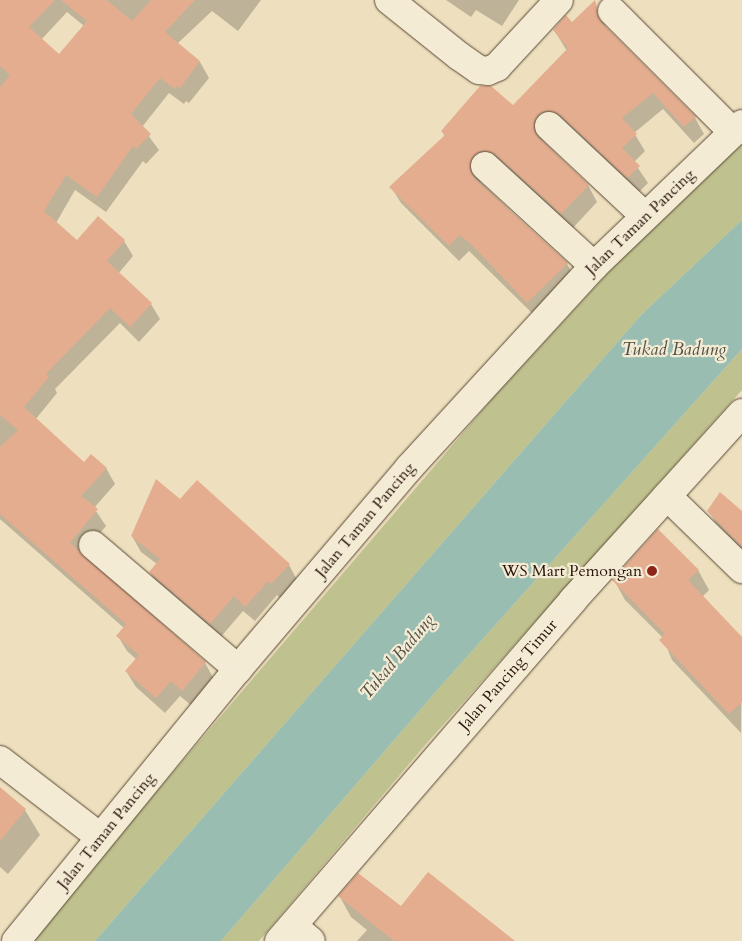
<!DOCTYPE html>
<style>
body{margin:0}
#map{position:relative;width:742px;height:941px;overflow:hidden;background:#eee0be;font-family:Cardo,serif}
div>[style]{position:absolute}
.green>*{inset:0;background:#bfc18e}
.water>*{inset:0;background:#99bdb0}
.shadow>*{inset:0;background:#0003}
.building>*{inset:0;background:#e4ad8f}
.roads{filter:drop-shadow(0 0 1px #5a4736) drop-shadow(0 0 1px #5a4736)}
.minor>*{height:28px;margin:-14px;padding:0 14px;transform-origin:14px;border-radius:14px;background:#f4ebd5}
.dots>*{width:14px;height:14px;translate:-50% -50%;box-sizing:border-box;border:2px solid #f4ebd5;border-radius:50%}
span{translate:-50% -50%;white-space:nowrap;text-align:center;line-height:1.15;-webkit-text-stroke:4.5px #f4ebd5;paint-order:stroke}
.street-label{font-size:16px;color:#281409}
.poi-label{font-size:16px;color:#281409}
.right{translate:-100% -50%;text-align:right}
.water-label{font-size:18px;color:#504f43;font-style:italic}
</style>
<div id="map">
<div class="green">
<i style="clip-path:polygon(742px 144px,742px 220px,642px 314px,95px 941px,33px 941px,156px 792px,491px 400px,652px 225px)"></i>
<i style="clip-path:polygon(742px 349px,742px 390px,426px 744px,259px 941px,221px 941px,439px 688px)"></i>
</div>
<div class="water">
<i style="clip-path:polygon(742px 220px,742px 349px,439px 688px,221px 941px,95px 941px,642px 314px)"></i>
</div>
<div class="shadow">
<i style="clip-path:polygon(evenodd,0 0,261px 0,238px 31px,212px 11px,177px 44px,200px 62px,209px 78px,189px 103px,186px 101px,184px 104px,169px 93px,142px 127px,159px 150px,146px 164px,143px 161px,106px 212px,75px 190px,56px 223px,77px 242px,124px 241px,133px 256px,118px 274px,151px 304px,160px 319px,139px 342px,120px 323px,55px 389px,57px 393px,35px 420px,84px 464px,106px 468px,115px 484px,94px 508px,106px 526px,82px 555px,205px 663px,214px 679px,192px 706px,180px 696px,165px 713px,136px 687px,126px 671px,137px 660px,127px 651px,118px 636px,124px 628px,0 519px,0 0,67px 12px,84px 26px,60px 56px,41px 40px,67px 12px)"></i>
<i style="clip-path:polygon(446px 0,519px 0,502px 26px,476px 10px,471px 17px)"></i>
<i style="clip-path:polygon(594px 2px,607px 30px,695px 118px,704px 134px,694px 143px,663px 109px,634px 133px,645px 151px,634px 162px,648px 183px,637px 194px,554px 128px,543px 141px,588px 185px,597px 202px,571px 230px,483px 172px,480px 182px,567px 264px,577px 281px,537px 318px,469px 251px,459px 261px,401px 203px,391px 187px,445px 137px,442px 131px,513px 107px,567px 51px,554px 30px,572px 24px)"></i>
<i style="clip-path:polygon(180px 500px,289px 565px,297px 580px,280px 598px,277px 595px,255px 621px,243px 611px,219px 639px,159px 588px,150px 572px,157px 564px,141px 552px,132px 536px)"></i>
<i style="clip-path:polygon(709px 511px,742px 516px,742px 550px,716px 523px)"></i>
<i style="clip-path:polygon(698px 570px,709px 590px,702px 597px,742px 639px,741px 733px,672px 660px,663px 638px,625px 600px,614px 580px)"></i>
<i style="clip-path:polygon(0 789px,25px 810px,40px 835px,8px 874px,0 867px)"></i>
<i style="clip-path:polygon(340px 897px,401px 908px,513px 941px,357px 941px,367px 930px,351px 917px)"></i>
</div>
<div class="building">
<i style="clip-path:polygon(0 0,55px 0,29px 27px,59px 54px,87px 21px,61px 0,107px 0,132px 21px,151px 0,195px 0,165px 32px,200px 61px,180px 88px,177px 86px,175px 89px,160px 78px,131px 114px,151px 134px,136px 149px,133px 146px,97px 197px,66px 175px,44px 211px,77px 240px,98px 216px,125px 240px,107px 261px,152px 303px,130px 327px,110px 308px,46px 374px,49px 377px,24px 407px,84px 462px,91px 454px,107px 468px,81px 496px,98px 509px,70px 543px,206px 662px,182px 691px,171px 681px,156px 698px,125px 671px,139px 655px,116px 636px,126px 624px,0 514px,0 447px,18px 430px,0 415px,0 87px,10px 75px,0 66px)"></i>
<i style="clip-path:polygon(595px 0,601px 22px,696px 117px,684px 127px,653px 93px,622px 118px,637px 134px,622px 148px,640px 166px,627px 178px,559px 114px,545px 111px,538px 115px,534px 123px,538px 137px,589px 185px,561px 214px,495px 154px,481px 151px,473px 156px,470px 170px,474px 178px,568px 263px,527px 303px,471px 244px,459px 235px,449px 246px,389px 187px,445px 135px,441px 131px,480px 86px,491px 86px,513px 105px,568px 48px,553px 30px,566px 15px,572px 22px)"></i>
<i style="clip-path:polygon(156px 479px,180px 499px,197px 480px,290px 564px,271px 584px,268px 581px,245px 607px,234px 596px,210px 624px,149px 572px,160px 559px,131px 536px)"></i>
<i style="clip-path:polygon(720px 492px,742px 511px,742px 547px,707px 511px)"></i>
<i style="clip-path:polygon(658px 529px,699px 570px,688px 580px,742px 637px,742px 702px,729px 714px,659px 640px,665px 634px,612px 580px)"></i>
<i style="clip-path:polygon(0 787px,26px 809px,0 841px)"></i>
<i style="clip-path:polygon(428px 872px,515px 941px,394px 941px,338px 896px,358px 873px,401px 906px)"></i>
</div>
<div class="roads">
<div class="minor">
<i style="left:389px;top:0;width:90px;rotate:38.7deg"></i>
<i style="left:459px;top:56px;width:24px;rotate:35deg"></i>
<i style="left:479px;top:70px;width:9px;rotate:6deg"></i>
<i style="left:488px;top:71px;width:10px;rotate:-24deg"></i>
<i style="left:497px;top:67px;width:91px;rotate:-47.2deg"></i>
<i style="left:612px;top:11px;width:171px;rotate:45deg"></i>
<i style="left:549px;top:126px;width:132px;rotate:43.2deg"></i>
<i style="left:485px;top:166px;width:148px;rotate:42.5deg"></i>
<i style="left:667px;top:496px;width:105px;rotate:44.2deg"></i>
<i style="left:93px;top:545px;width:191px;rotate:40.5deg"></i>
<i style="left:0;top:760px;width:126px;rotate:37.6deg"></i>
<i style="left:293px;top:926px;width:23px;rotate:40deg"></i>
<i style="left:16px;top:941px;width:351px;rotate:-50.8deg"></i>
<i style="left:238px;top:669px;width:264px;rotate:-49.6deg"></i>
<i style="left:409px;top:468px;width:274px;rotate:-47.5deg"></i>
<i style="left:594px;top:266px;width:205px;rotate:-43.8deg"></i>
<i style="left:279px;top:941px;width:450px;rotate:-49.2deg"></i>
<i style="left:573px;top:600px;width:252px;rotate:-47.9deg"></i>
</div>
</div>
<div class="dots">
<i style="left:652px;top:571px;background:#8f2418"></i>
</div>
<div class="street-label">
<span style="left:640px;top:222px;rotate:-44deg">Jalan Taman Pancing</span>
<span style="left:365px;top:520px;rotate:-50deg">Jalan Taman Pancing</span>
<span style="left:508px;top:675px;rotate:-49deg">Jalan Pancing Timur</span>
<span style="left:106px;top:831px;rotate:-51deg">Jalan Taman Pancing</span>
</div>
<div class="poi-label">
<span class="right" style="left:642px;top:571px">WS Mart Pemongan</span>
</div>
<div class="water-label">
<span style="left:674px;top:350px">Tukad Badung</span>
<span style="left:398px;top:657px;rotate:-50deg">Tukad Badung</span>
</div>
</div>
